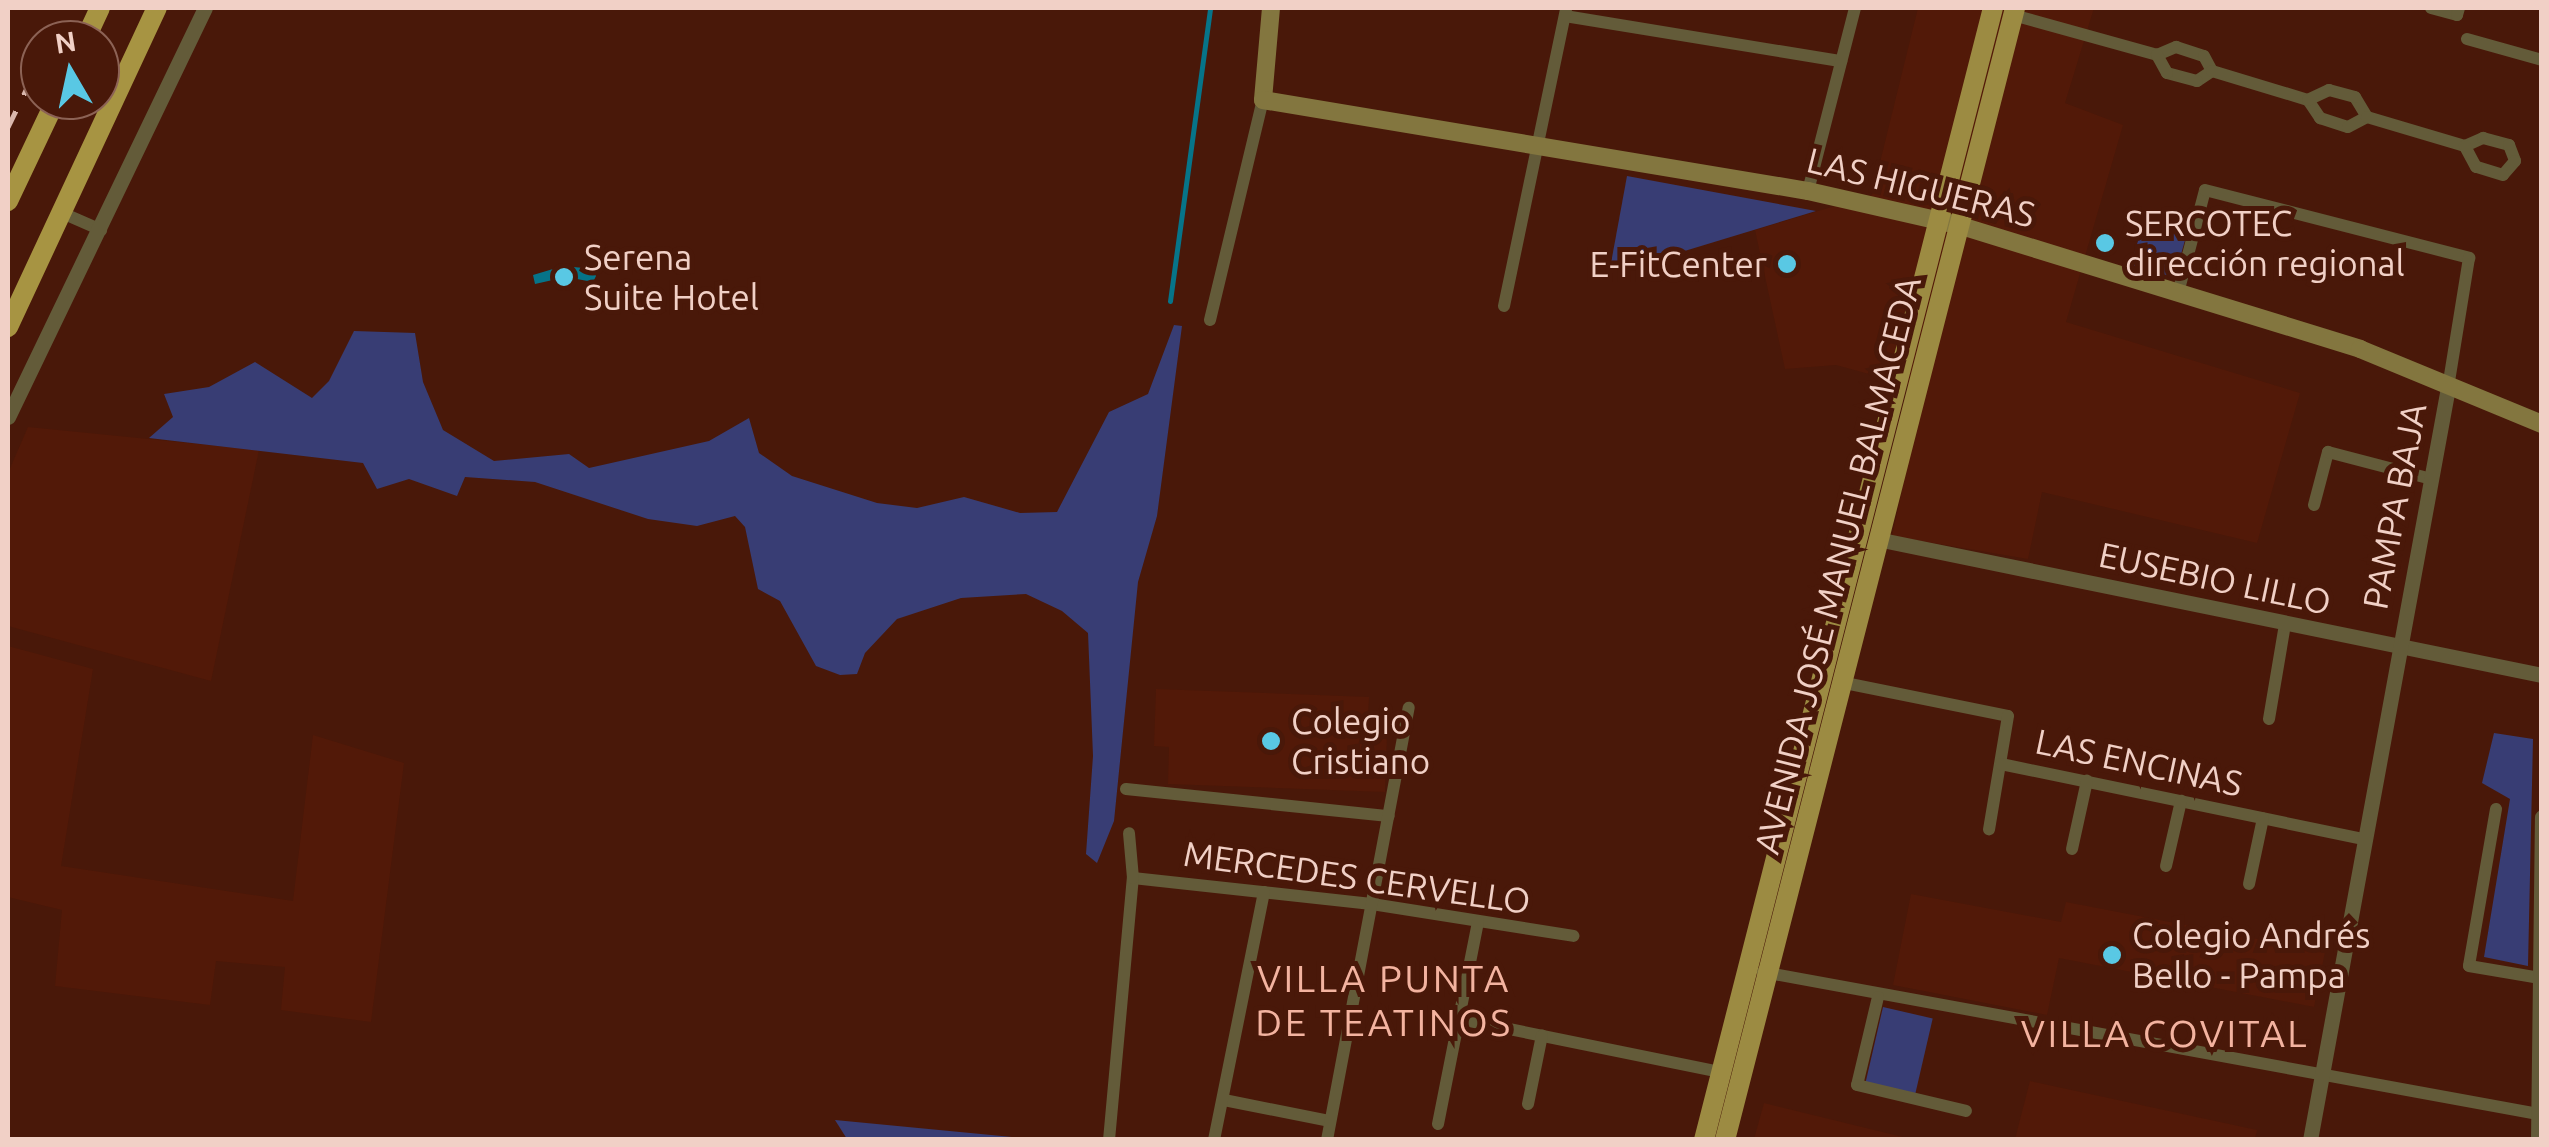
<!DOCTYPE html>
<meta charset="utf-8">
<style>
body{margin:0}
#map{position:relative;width:2549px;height:1147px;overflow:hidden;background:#491809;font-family:Ubuntu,sans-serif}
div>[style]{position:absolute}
.built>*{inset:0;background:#521908}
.green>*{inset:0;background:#383d74;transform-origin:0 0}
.water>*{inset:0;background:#067489}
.stream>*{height:5px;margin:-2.5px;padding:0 2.5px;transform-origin:2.5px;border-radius:2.5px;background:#067489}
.minor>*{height:12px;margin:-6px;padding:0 6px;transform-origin:6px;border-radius:6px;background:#635b39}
.tertiary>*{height:15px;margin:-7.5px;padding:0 7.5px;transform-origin:7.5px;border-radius:7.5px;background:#635b39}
.secondary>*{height:18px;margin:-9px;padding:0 9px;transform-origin:9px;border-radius:9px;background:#83763f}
.primary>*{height:20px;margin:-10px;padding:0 10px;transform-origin:10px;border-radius:10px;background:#9c8b42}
.trunk>*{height:20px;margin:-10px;padding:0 10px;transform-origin:10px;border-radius:10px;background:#a79442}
.rail>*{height:5px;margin-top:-2.5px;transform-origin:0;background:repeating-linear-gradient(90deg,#dab7ad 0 18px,transparent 0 36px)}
.dots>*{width:28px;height:28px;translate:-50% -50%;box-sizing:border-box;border:5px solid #491809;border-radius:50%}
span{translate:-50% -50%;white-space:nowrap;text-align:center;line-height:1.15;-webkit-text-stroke:10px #491809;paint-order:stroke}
.street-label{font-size:35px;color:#f1d0c6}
.poi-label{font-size:35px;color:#f1d0c6}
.left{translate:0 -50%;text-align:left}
.right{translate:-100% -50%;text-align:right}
.neighbourhood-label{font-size:38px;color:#f3b3a0;letter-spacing:2.5px}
.frame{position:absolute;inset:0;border:10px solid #f1d0c6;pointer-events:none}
.north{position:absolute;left:20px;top:20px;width:100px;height:100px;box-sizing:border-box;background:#491809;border:2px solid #8c6255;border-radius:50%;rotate:351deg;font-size:28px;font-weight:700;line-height:40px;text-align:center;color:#f1d0c6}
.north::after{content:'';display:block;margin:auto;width:35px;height:45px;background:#59c8e4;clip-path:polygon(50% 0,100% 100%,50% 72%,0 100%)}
</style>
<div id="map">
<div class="built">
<i style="clip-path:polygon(1918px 8px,2094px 8px,2065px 103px,2123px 125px,2066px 322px,2300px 393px,2257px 543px,2042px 492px,2028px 559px,1892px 536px,1924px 389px,1836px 365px,1785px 369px,1755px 230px,1872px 195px)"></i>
<i style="clip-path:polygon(28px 427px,259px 450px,211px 681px,8px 626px,8px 473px)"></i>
<i style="clip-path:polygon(8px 646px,93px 669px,61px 866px,293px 901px,313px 735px,404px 763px,371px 1022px,281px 1010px,285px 967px,216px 961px,210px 1005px,55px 986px,62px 910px,8px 897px)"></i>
<i style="clip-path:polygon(1156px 689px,1369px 697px,1367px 734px,1387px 735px,1385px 792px,1168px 784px,1169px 747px,1154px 746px)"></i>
<i style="clip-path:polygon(1911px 894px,2061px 922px,2066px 902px,2325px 952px,2314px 1007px,2059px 958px,2047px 1015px,1893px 985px)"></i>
<i style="clip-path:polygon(2030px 1081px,2257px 1130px,2255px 1139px,2015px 1139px)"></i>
<i style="clip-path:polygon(1764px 1103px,1911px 1139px,1754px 1139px)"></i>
</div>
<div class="green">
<i style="clip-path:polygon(1627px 176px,1816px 211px,1609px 274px)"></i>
<i style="left:2146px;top:213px;width:45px;height:54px;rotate:16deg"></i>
<i style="clip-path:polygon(1174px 325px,1182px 326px,1157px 516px,1138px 582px,1114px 821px,1097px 863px,1086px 854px,1093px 756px,1088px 633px,1062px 611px,1026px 594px,961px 598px,897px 619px,865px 653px,857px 674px,840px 675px,816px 666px,780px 601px,758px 589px,745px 527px,735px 516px,697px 526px,648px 519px,535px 482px,465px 477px,457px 496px,409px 479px,377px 489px,363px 463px,149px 438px,173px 417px,164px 394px,209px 387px,255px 362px,312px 398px,329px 381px,354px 331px,415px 333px,423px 382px,443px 430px,494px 461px,569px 454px,589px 468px,709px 441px,749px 418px,759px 453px,792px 476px,877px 503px,917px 508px,964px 497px,1020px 513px,1057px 512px,1109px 412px,1148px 394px)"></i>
<i style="clip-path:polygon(2494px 733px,2533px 739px,2528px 966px,2484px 957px,2510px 799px,2482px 783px)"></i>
<i style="left:1883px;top:1007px;width:51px;height:77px;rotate:13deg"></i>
<i style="clip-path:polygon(835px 1120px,1012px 1137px,1015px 1139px,847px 1139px)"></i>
</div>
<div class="water">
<i style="clip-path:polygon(563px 266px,594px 269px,596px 276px,593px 282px,566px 277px,535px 284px,533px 275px)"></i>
</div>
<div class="stream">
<i style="left:1170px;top:301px;width:296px;rotate:-82.2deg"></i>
</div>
<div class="minor">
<i style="left:2431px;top:8px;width:27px;rotate:15deg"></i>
<i style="left:2457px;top:15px;width:7px;rotate:-74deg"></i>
<i style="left:2013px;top:15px;width:149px;rotate:15.5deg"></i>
<i style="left:2157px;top:55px;width:21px;rotate:-23deg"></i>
<i style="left:2176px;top:47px;width:29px;rotate:18deg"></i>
<i style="left:2204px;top:56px;width:17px;rotate:62deg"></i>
<i style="left:2212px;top:71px;width:18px;rotate:146deg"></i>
<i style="left:2197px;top:81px;width:31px;rotate:-165deg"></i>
<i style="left:2167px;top:73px;width:21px;rotate:-119deg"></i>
<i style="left:1565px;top:16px;width:280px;rotate:9.3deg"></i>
<i style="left:2467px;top:39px;width:78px;rotate:15.6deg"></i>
<i style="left:2212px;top:71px;width:100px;rotate:16.8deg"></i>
<i style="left:2308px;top:100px;width:22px;rotate:56deg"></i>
<i style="left:2320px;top:118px;width:29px;rotate:18deg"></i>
<i style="left:2348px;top:127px;width:21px;rotate:-28deg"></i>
<i style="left:2367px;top:117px;width:23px;rotate:-121deg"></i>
<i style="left:2355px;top:97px;width:27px;rotate:-165deg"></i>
<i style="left:2329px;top:90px;width:23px;rotate:155deg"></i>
<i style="left:2367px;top:117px;width:102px;rotate:16.5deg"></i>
<i style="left:2465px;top:146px;width:20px;rotate:-24deg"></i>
<i style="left:2483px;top:138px;width:27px;rotate:15deg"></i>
<i style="left:2509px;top:145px;width:17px;rotate:69deg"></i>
<i style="left:2515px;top:161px;width:18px;rotate:131deg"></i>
<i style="left:2503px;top:175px;width:28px;rotate:-163deg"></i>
<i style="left:2476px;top:167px;width:24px;rotate:-118deg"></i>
<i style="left:1808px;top:191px;width:189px;rotate:-75.6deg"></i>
<i style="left:60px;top:212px;width:45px;rotate:23.7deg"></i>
<i style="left:2178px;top:293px;width:106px;rotate:-75.3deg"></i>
<i style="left:2205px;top:190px;width:273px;rotate:14.4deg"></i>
<i style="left:2469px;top:258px;width:131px;rotate:99.2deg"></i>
<i style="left:1504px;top:306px;width:304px;rotate:-78.2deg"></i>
<i style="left:1210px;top:320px;width:226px;rotate:-76.5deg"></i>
<i style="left:2314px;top:505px;width:55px;rotate:-75.2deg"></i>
<i style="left:2328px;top:452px;width:103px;rotate:14.6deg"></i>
<i style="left:1840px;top:682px;width:171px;rotate:11.4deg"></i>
<i style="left:2008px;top:716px;width:115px;rotate:99.5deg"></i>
<i style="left:2269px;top:719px;width:96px;rotate:-80.4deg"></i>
<i style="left:2001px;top:764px;width:369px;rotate:11.7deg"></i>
<i style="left:1126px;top:789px;width:264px;rotate:5.9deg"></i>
<i style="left:2496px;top:809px;width:159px;rotate:99.8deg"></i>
<i style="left:2469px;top:966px;width:72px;rotate:9.6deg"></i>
<i style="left:2072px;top:849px;width:70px;rotate:-77.6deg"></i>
<i style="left:2166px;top:866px;width:67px;rotate:-77deg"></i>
<i style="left:1133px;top:878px;width:240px;rotate:6.2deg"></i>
<i style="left:1372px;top:904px;width:204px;rotate:9deg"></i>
<i style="left:2249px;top:884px;width:67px;rotate:-78deg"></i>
<i style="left:1763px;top:972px;width:788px;rotate:10.38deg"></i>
<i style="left:1878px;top:997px;width:90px;rotate:103.4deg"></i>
<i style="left:1857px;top:1085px;width:112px;rotate:13.4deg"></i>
<i style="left:1460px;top:1019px;width:266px;rotate:11.5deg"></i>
<i style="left:1224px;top:1100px;width:107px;rotate:11.3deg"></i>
<i style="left:1528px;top:1104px;width:70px;rotate:-78.5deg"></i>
<i style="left:1438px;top:1124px;width:206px;rotate:-78.8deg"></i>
<i style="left:1109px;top:1140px;width:263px;rotate:-84.8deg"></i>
<i style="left:1133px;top:878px;width:45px;rotate:-95.1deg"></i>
<i style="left:1214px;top:1140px;width:253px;rotate:-78.6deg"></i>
<i style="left:1327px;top:1140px;width:440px;rotate:-79.3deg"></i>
</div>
<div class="tertiary">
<i style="left:8px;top:417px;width:454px;rotate:-64.3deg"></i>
<i style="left:1877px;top:539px;width:679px;rotate:11.56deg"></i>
<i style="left:2310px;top:1140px;width:766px;rotate:-79.61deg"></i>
<i style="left:2538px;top:1140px;width:323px;rotate:-89.3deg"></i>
</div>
<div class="secondary">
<i style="left:1271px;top:8px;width:92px;rotate:95deg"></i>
<i style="left:1263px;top:100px;width:553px;rotate:9.48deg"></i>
<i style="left:1808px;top:191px;width:154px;rotate:12.8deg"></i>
<i style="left:1958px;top:225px;width:421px;rotate:17.1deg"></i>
<i style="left:2360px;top:349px;width:197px;rotate:22.4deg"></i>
</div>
<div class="primary">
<i style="left:1704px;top:1140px;width:1168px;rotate:-75.68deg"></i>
<i style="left:1725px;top:1140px;width:1169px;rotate:-75.63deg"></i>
</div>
<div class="trunk">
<i style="left:85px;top:40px;width:35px;rotate:-65deg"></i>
<i style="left:8px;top:201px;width:112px;rotate:-64.6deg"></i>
<i style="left:8px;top:327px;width:352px;rotate:-65deg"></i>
</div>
<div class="rail">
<i style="left:50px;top:40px;width:35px;rotate:-65deg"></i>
<i style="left:8px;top:127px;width:73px;rotate:-64.1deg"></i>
</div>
<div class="dots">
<i style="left:2105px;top:243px;background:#59c8e4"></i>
<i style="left:1787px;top:264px;background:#59c8e4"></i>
<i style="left:564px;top:277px;background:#59c8e4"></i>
<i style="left:1271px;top:741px;background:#59c8e4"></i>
<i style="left:2112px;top:955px;background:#59c8e4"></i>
</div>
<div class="street-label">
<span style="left:1921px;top:187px;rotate:14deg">LAS HIGUERAS</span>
<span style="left:2394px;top:506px;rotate:-79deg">PAMPA BAJA</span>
<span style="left:1837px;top:565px;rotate:-76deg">AVENIDA JOSÉ MANUEL BALMACEDA</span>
<span style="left:2215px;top:578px;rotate:12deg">EUSEBIO LILLO</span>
<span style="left:2139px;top:762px;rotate:12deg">LAS ENCINAS</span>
<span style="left:1357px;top:877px;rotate:8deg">MERCEDES CERVELLO</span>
</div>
<div class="poi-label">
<span class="left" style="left:2125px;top:243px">SERCOTEC<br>dirección regional</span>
<span class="left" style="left:584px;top:277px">Serena<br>Suite Hotel</span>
<span class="right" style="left:1767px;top:264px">E-FitCenter</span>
<span class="left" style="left:1291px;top:741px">Colegio<br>Cristiano</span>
<span class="left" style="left:2132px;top:955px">Colegio Andrés<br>Bello - Pampa</span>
</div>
<div class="neighbourhood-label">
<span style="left:1384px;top:1001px">VILLA PUNTA<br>DE TEATINOS</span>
<span style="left:2165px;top:1034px">VILLA COVITAL</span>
</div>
<div class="frame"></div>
<div class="north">N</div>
</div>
